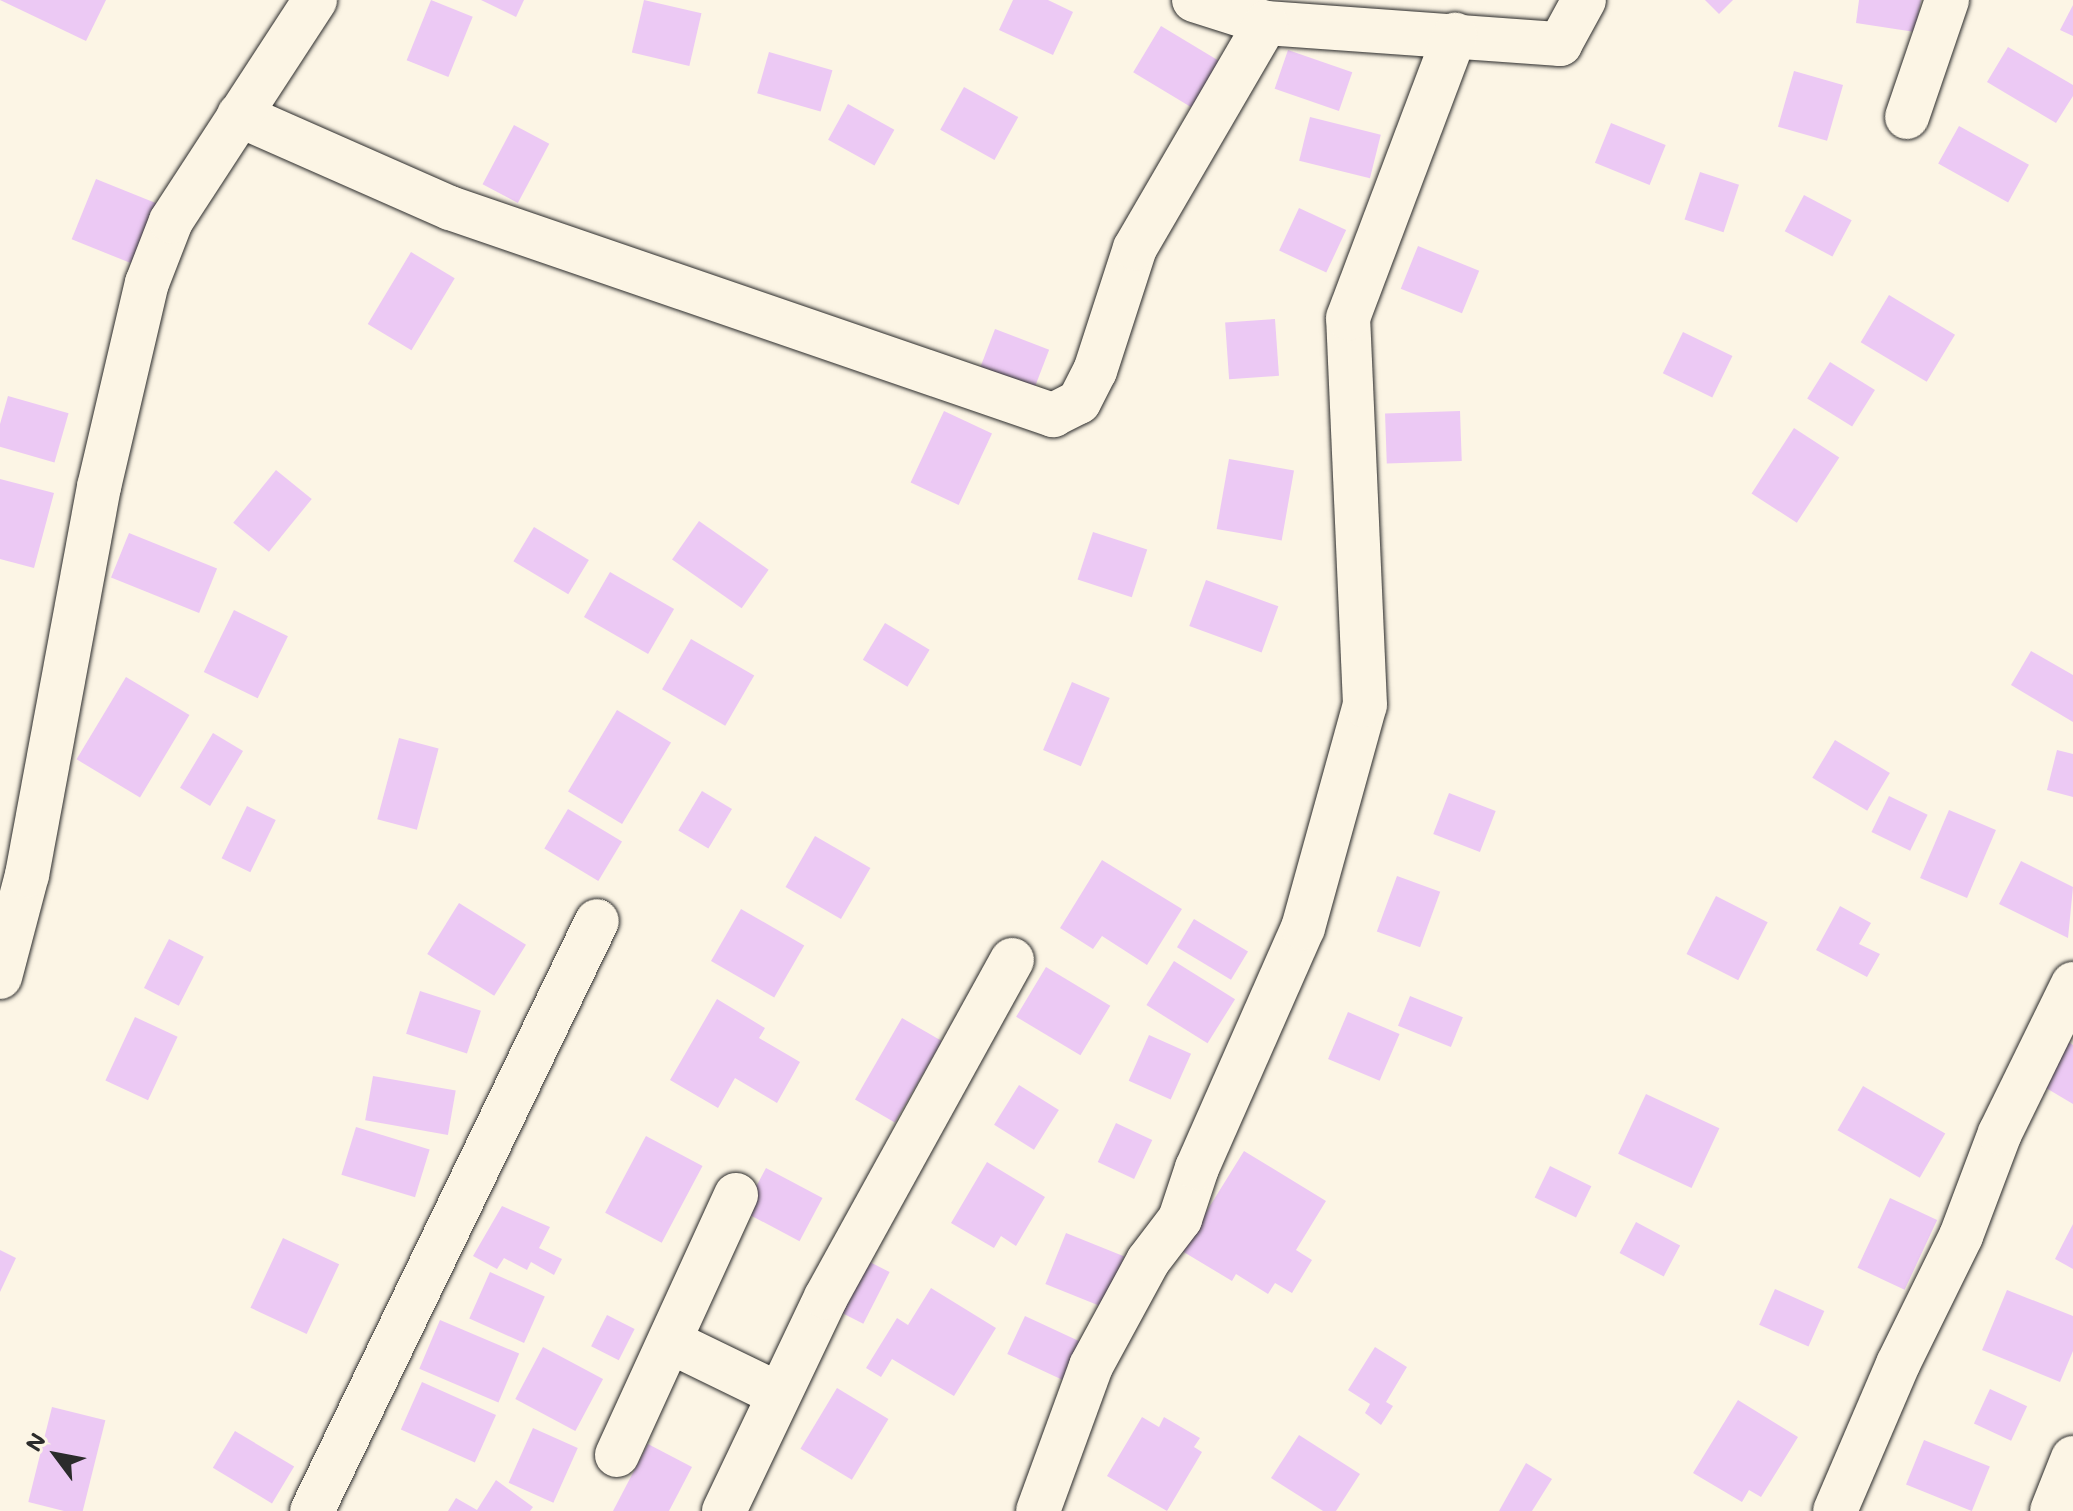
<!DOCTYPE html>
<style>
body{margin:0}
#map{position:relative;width:2073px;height:1511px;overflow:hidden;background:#fcf5e5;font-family:Mali,sans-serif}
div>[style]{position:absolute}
.building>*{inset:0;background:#ecc9f4;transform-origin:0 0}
.roads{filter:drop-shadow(0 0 2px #2b2b2b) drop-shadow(0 0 2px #2b2b2b)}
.minor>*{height:44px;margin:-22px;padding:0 22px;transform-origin:22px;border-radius:22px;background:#fcf5e5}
span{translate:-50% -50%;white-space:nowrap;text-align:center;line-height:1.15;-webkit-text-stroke:6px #fcf5e5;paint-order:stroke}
.north{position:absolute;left:16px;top:1415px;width:80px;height:80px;-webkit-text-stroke:6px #fcf5e5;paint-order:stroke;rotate:302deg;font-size:22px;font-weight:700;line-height:32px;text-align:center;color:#2b2b2b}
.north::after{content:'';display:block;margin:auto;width:28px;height:36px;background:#2b2b2b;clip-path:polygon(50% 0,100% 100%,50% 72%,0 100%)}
</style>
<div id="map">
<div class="building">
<i style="clip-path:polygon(0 0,106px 0,86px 41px)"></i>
<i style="left:431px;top:0;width:45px;height:65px;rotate:22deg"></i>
<i style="clip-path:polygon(481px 0,524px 0,516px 17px)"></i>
<i style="left:644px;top:0;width:59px;height:54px;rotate:13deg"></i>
<i style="clip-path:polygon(1013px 0,1048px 0,1073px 12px,1053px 55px,999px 30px)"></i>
<i style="clip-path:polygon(1705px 0,1733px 0,1719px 14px)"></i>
<i style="clip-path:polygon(1859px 0,1921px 0,1915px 32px,1856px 23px)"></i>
<i style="clip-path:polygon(2073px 5px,2073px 36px,2060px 30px)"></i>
<i style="left:1161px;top:26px;width:77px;height:54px;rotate:31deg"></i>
<i style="clip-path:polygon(2008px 47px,2073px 85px,2073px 96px,2056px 123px,1987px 82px)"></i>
<i style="left:1288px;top:50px;width:68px;height:41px;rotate:19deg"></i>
<i style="left:769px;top:52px;width:66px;height:43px;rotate:16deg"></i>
<i style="left:1794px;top:71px;width:51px;height:58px;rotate:16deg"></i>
<i style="left:964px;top:87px;width:62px;height:49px;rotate:29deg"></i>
<i style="left:848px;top:104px;width:53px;height:41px;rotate:29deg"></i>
<i style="left:1310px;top:117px;width:73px;height:45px;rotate:14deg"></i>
<i style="left:1611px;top:123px;width:59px;height:43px;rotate:22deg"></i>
<i style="left:514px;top:125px;width:40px;height:67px;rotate:28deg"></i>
<i style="left:1959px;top:126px;width:80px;height:43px;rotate:29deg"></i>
<i style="left:1700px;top:172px;width:41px;height:50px;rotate:18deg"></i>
<i style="left:96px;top:179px;width:65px;height:65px;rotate:22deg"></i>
<i style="left:1804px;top:195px;width:54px;height:41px;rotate:28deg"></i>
<i style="left:1299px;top:208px;width:52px;height:47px;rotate:25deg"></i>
<i style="left:1418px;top:246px;width:66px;height:46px;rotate:22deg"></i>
<i style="left:411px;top:252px;width:51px;height:84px;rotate:31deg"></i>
<i style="left:1889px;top:295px;width:77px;height:55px;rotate:31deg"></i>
<i style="left:1275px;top:319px;width:57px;height:50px;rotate:86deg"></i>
<i style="left:995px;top:329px;width:58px;height:45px;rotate:21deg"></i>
<i style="left:1683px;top:332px;width:55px;height:46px;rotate:26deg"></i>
<i style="left:1830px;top:362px;width:53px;height:43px;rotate:32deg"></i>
<i style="left:8px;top:396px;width:63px;height:51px;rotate:16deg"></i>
<i style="left:944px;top:411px;width:53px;height:79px;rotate:25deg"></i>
<i style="left:1460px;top:411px;width:50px;height:75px;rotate:88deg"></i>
<i style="left:1794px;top:428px;width:54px;height:78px;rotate:33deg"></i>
<i style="left:1229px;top:459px;width:66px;height:71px;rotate:10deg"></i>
<i style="left:276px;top:470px;width:46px;height:68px;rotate:39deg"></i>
<i style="clip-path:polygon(0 479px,54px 493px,34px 568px,0 559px)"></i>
<i style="left:699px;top:521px;width:85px;height:47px;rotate:35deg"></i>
<i style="left:534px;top:527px;width:64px;height:40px;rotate:31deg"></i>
<i style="left:1093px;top:532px;width:57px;height:50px;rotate:18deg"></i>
<i style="left:129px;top:533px;width:95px;height:48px;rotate:22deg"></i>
<i style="left:610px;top:572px;width:74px;height:52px;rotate:30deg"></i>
<i style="left:1206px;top:580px;width:77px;height:49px;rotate:20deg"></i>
<i style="left:234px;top:610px;width:60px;height:69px;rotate:26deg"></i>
<i style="left:885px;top:623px;width:52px;height:43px;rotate:31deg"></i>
<i style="left:691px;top:639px;width:73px;height:58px;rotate:30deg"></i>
<i style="clip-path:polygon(2031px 651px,2073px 675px,2073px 722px,2011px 685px)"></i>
<i style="left:126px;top:677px;width:74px;height:96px;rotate:31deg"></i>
<i style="left:1072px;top:682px;width:41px;height:74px;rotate:23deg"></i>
<i style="left:617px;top:710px;width:63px;height:95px;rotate:31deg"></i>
<i style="left:213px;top:733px;width:35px;height:64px;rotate:31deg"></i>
<i style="left:399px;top:738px;width:41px;height:84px;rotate:15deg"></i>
<i style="left:1835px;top:740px;width:64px;height:44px;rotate:31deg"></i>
<i style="clip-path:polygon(2057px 750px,2073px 754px,2073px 797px,2047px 790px)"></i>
<i style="left:702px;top:791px;width:35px;height:46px;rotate:31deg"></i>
<i style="left:1449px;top:793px;width:50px;height:44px;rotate:21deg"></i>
<i style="left:1889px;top:796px;width:43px;height:40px;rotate:26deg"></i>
<i style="left:247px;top:806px;width:32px;height:58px;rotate:26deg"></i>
<i style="left:568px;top:809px;width:63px;height:46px;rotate:31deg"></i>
<i style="left:1949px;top:810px;width:51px;height:74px;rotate:23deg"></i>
<i style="left:815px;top:836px;width:64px;height:59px;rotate:30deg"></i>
<i style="clip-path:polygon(1102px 860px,1182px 909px,1147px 965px,1102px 936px,1093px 949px,1060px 928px)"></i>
<i style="clip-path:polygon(2021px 861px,2073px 887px,2068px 938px,1999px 904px)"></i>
<i style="left:1397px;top:876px;width:46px;height:59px;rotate:20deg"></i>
<i style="left:1716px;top:896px;width:58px;height:65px;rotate:27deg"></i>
<i style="left:459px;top:903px;width:79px;height:60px;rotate:32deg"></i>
<i style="clip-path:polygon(1840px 906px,1871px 923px,1859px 944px,1880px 954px,1867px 977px,1816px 950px)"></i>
<i style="left:741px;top:909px;width:73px;height:60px;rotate:30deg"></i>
<i style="left:1194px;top:919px;width:63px;height:33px;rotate:31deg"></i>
<i style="left:169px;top:939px;width:39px;height:55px;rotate:27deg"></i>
<i style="left:1174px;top:961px;width:72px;height:52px;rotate:32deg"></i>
<i style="left:1046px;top:967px;width:75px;height:58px;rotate:31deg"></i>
<i style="left:420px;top:991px;width:64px;height:45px;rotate:18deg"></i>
<i style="left:1410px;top:996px;width:57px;height:32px;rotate:22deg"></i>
<i style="clip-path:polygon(717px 999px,765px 1028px,759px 1038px,800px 1062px,777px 1103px,735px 1078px,718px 1108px,670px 1080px)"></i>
<i style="left:1348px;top:1012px;width:56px;height:51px;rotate:23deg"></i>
<i style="left:135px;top:1017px;width:47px;height:70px;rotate:25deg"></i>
<i style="left:902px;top:1018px;width:46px;height:94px;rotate:30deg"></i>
<i style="left:1149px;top:1035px;width:46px;height:50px;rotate:24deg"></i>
<i style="clip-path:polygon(2067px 1041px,2073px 1045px,2073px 1104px,2041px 1085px)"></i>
<i style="left:373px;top:1076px;width:84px;height:45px;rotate:10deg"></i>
<i style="left:1019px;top:1085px;width:47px;height:47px;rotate:32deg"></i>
<i style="left:1863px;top:1086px;width:95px;height:51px;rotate:30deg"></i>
<i style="left:1646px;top:1094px;width:81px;height:66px;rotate:25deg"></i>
<i style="left:1116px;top:1123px;width:40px;height:43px;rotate:25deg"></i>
<i style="left:356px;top:1127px;width:77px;height:50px;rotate:17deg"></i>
<i style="left:646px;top:1136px;width:64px;height:87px;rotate:28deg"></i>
<i style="clip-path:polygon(1244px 1151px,1326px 1201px,1296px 1250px,1312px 1260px,1292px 1293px,1275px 1283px,1268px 1294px,1236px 1274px,1232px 1281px,1182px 1251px)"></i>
<i style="clip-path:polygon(987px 1162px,1045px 1197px,1016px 1246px,1001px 1236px,994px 1248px,951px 1223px)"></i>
<i style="left:1550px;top:1166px;width:46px;height:35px;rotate:26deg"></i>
<i style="left:766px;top:1168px;width:64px;height:49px;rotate:28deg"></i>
<i style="left:1890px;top:1198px;width:52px;height:77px;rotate:25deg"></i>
<i style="clip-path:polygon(502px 1206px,550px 1227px,539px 1248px,562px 1259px,554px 1275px,531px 1262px,527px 1270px,504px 1258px,497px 1269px,473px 1256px)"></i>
<i style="left:1636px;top:1222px;width:50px;height:35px;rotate:28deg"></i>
<i style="clip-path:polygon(2073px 1224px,2073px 1269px,2055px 1259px)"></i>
<i style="left:1066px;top:1233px;width:63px;height:55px;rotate:22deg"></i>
<i style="left:283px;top:1238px;width:62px;height:77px;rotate:25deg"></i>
<i style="clip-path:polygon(0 1250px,16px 1258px,0 1292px)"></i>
<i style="left:862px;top:1258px;width:31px;height:58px;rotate:27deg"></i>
<i style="left:490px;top:1272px;width:60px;height:51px;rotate:24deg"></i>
<i style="clip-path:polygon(931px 1288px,996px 1328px,954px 1396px,892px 1359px,881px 1377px,866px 1368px,897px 1318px,908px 1325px)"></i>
<i style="left:1775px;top:1289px;width:54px;height:39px;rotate:24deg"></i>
<i style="clip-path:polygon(2007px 1290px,2073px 1316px,2073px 1351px,2060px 1382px,1982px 1350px)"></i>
<i style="left:607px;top:1315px;width:31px;height:35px;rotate:27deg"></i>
<i style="left:1025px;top:1316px;width:63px;height:42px;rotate:25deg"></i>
<i style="left:440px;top:1320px;width:86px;height:53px;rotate:23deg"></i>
<i style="left:543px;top:1347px;width:68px;height:59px;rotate:28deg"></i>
<i style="clip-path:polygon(1375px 1347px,1407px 1367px,1386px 1402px,1393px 1406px,1381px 1425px,1365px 1413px,1370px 1404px,1348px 1390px)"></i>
<i style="left:422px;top:1382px;width:81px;height:52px;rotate:24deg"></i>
<i style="left:837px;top:1388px;width:60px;height:71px;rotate:31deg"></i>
<i style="left:1990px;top:1389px;width:41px;height:38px;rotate:25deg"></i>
<i style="clip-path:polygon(1738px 1400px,1798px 1437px,1761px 1497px,1749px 1490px,1742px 1502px,1693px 1473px)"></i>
<i style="left:52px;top:1407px;width:55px;height:98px;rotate:14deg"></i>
<i style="clip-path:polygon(1142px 1417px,1159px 1427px,1164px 1417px,1200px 1438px,1194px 1447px,1202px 1452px,1167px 1511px,1107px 1476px)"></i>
<i style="left:533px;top:1428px;width:49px;height:60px;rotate:24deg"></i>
<i style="left:235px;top:1431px;width:69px;height:43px;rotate:31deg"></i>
<i style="clip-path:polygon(1299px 1435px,1360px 1474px,1336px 1511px,1323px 1511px,1271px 1478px)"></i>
<i style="left:1924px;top:1440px;width:71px;height:48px;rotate:22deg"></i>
<i style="clip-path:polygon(648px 1444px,692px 1467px,669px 1511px,613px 1511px)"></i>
<i style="clip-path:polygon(1526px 1463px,1552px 1479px,1532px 1511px,1499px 1511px)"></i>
<i style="clip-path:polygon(496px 1480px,533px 1507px,530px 1511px,448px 1511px,456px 1498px,477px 1510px)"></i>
</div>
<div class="roads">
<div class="minor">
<i style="left:1194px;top:0;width:76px;rotate:17.7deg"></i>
<i style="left:1266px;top:23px;width:295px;rotate:4.1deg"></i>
<i style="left:1560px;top:44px;width:50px;rotate:-61.4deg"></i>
<i style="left:239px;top:115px;width:231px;rotate:23.8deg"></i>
<i style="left:450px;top:208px;width:638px;rotate:18.95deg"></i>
<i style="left:1053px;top:415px;width:29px;rotate:-27deg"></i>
<i style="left:1079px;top:402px;width:35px;rotate:-63deg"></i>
<i style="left:1095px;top:371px;width:129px;rotate:-72deg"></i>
<i style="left:1135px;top:248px;width:260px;rotate:-59.8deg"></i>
<i style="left:1907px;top:117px;width:124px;rotate:-71.1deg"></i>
<i style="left:0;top:977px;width:106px;rotate:-75.2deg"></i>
<i style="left:27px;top:875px;width:395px;rotate:-79.5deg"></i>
<i style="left:99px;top:487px;width:210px;rotate:-76.8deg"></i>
<i style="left:147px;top:283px;width:66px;rotate:-68.8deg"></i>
<i style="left:171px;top:221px;width:264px;rotate:-56.9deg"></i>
<i style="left:673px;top:1343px;width:117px;rotate:25.9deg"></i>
<i style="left:617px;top:1455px;width:286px;rotate:-65.4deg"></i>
<i style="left:312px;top:1511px;width:655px;rotate:-64.22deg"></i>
<i style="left:724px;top:1511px;width:237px;rotate:-64.5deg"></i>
<i style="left:826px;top:1297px;width:385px;rotate:-61.1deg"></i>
<i style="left:1038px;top:1511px;width:154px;rotate:-69.9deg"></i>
<i style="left:1091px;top:1366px;width:119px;rotate:-61.5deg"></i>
<i style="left:1148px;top:1261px;width:53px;rotate:-52.7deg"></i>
<i style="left:1180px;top:1219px;width:54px;rotate:-71.6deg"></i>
<i style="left:1197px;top:1168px;width:262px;rotate:-66.2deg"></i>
<i style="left:1303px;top:928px;width:231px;rotate:-74.5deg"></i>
<i style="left:1365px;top:705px;width:387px;rotate:-92.5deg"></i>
<i style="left:1348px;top:318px;width:303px;rotate:-69.3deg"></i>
<i style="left:1835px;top:1511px;width:160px;rotate:-66.8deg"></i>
<i style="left:1898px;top:1364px;width:143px;rotate:-63.8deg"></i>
<i style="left:1961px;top:1236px;width:110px;rotate:-69.3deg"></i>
<i style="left:2000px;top:1133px;width:166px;rotate:-63.9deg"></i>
<i style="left:2052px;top:1511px;width:57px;rotate:-68.4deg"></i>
</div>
</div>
<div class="north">N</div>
</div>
